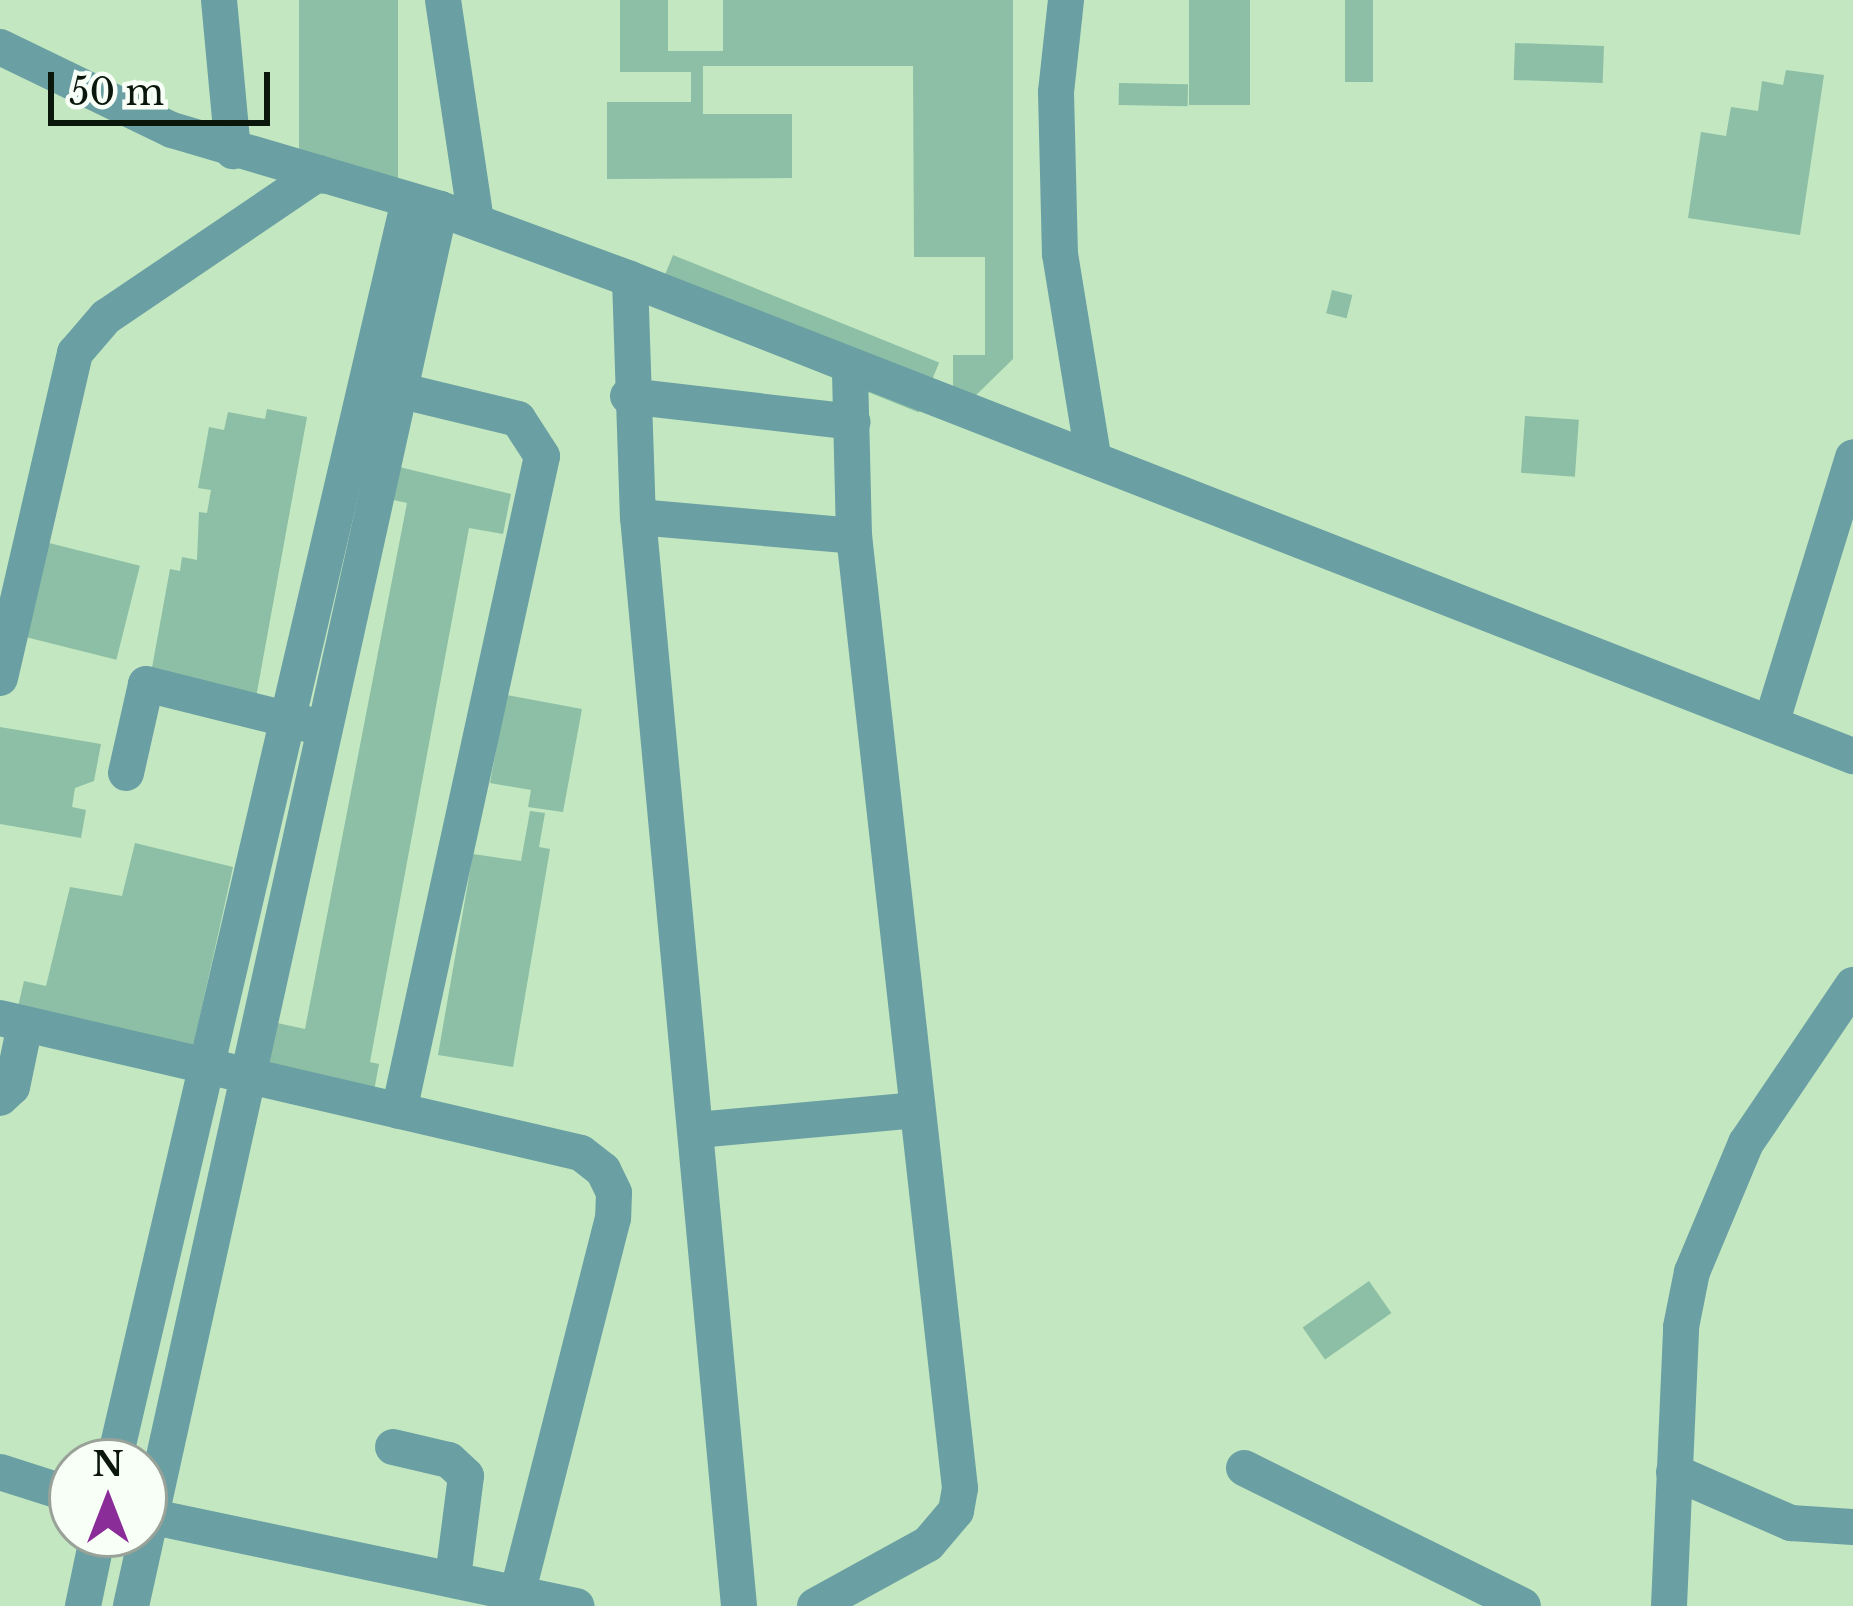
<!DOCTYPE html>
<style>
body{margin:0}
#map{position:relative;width:1853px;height:1606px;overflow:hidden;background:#c3e7c0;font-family:"Libre Baskerville",serif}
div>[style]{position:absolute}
.building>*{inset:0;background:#8cbfa5;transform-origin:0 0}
.minor>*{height:36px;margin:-18px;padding:0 18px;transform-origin:18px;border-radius:18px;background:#6a9fa3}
span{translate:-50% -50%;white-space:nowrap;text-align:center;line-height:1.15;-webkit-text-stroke:10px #f8fff7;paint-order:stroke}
.north{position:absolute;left:48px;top:1438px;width:120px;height:120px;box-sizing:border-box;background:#f8fff7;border:3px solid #99a298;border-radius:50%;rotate:0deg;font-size:33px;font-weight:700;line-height:48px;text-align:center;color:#0b170a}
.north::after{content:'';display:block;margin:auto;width:42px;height:54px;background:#8b2d98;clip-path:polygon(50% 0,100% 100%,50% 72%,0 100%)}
.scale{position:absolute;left:48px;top:72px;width:222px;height:54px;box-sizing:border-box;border:6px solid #0b170a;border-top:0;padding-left:15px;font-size:36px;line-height:42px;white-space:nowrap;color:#0b170a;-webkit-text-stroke:9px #f8fff7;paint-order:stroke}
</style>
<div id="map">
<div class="building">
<i style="left:299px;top:0;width:99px;height:194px"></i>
<i style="clip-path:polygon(620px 0,668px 0,668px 51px,723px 51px,723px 0,1013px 0,1013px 359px,969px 402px,953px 402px,953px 355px,985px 355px,985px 257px,914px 257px,913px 66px,703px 66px,703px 114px,792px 114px,792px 178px,607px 179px,607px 102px,691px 102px,691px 72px,620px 72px)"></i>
<i style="left:1189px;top:0;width:61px;height:105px"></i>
<i style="left:1345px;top:0;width:28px;height:82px"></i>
<i style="left:1515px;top:43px;width:89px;height:37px;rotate:2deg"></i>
<i style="clip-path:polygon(1786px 70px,1824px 75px,1800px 235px,1688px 218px,1701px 132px,1726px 136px,1731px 107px,1758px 111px,1762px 81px,1783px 85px)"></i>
<i style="left:1119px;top:83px;width:69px;height:22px;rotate:1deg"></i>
<i style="left:673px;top:255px;width:287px;height:54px;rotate:22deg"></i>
<i style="left:1332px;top:290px;width:21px;height:24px;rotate:14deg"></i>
<i style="clip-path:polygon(267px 409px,307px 417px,255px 703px,149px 684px,170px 569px,180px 571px,182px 557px,197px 560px,199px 512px,207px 513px,211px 490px,198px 488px,209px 427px,224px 430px,228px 412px,265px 419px)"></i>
<i style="left:1525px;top:416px;width:54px;height:57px;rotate:4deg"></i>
<i style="clip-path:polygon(395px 466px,511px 494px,503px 534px,469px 528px,370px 1062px,379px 1064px,374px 1091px,259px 1066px,268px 1021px,305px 1029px,407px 503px,389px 499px)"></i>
<i style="left:37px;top:540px;width:106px;height:97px;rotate:14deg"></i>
<i style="clip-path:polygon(506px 695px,582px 709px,563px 812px,528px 807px,531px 790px,490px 783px)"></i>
<i style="clip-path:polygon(0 727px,101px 744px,94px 781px,75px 788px,72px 807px,86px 810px,81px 838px,0 824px)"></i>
<i style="clip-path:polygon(530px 811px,545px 813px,539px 847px,550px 849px,513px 1067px,438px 1055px,473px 854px,521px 861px)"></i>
<i style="clip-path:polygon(135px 843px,233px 867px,192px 1052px,17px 1011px,24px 981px,46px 986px,70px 887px,122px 896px)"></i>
<i style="left:1369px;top:1281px;width:39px;height:81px;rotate:55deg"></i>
</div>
<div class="minor">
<i style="left:219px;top:0;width:152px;rotate:84.7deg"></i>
<i style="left:443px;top:0;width:224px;rotate:81.5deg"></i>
<i style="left:1066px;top:0;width:93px;rotate:96.2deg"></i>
<i style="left:1056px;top:92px;width:162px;rotate:88.6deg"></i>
<i style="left:1060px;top:254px;width:204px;rotate:80.7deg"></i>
<i style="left:0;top:47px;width:191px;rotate:25.8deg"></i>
<i style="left:172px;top:130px;width:279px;rotate:16.4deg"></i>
<i style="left:440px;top:209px;width:202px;rotate:20.2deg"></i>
<i style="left:630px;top:279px;width:1313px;rotate:21.31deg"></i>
<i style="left:630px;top:279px;width:238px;rotate:88.1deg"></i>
<i style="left:638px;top:517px;width:1094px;rotate:84.7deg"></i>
<i style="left:628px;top:396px;width:226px;rotate:6.6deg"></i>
<i style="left:638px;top:517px;width:217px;rotate:5deg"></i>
<i style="left:0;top:678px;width:334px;rotate:-77deg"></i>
<i style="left:75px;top:353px;width:48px;rotate:-49.3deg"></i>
<i style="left:106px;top:317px;width:257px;rotate:-34.1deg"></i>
<i style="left:1771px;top:724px;width:279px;rotate:-72.9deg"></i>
<i style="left:126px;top:773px;width:91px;rotate:-77.3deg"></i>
<i style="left:146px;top:684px;width:169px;rotate:14deg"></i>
<i style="left:0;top:1018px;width:596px;rotate:13.08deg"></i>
<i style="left:581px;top:1153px;width:28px;rotate:38deg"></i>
<i style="left:603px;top:1170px;width:25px;rotate:64deg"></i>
<i style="left:614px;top:1193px;width:25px;rotate:92deg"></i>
<i style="left:613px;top:1218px;width:400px;rotate:104.3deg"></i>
<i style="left:0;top:1098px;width:16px;rotate:-43deg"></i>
<i style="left:12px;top:1087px;width:63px;rotate:-78.2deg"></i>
<i style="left:399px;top:1111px;width:670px;rotate:-77.68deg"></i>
<i style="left:542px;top:456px;width:44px;rotate:-123deg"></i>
<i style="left:518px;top:419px;width:119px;rotate:-166.4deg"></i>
<i style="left:697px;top:1130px;width:221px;rotate:-5.2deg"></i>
<i style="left:393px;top:1447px;width:57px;rotate:13.1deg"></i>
<i style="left:449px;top:1460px;width:23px;rotate:43deg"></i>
<i style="left:466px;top:1476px;width:103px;rotate:97.3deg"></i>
<i style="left:114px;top:1462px;width:1296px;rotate:-76.84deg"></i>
<i style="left:1244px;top:1468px;width:311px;rotate:26.3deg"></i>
<i style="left:0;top:1472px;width:76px;rotate:17.7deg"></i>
<i style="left:1674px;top:1472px;width:128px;rotate:23.6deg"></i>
<i style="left:1791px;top:1523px;width:62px;rotate:3.7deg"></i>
<i style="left:144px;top:1515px;width:442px;rotate:11.9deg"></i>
<i style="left:83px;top:1606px;width:74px;rotate:-78.2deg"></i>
<i style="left:131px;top:1606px;width:1431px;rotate:-77.53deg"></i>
<i style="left:815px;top:1606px;width:129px;rotate:-28.8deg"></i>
<i style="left:928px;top:1544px;width:43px;rotate:-49.7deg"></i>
<i style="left:956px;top:1511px;width:23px;rotate:-80deg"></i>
<i style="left:960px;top:1488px;width:958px;rotate:-96.35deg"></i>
<i style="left:854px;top:536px;width:168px;rotate:-91.4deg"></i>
<i style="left:1669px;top:1606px;width:279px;rotate:-87.5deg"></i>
<i style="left:1681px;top:1327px;width:56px;rotate:-78.7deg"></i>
<i style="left:1692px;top:1272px;width:140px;rotate:-67.3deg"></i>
<i style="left:1746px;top:1143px;width:191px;rotate:-55.9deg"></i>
</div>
<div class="north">N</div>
<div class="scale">50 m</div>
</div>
